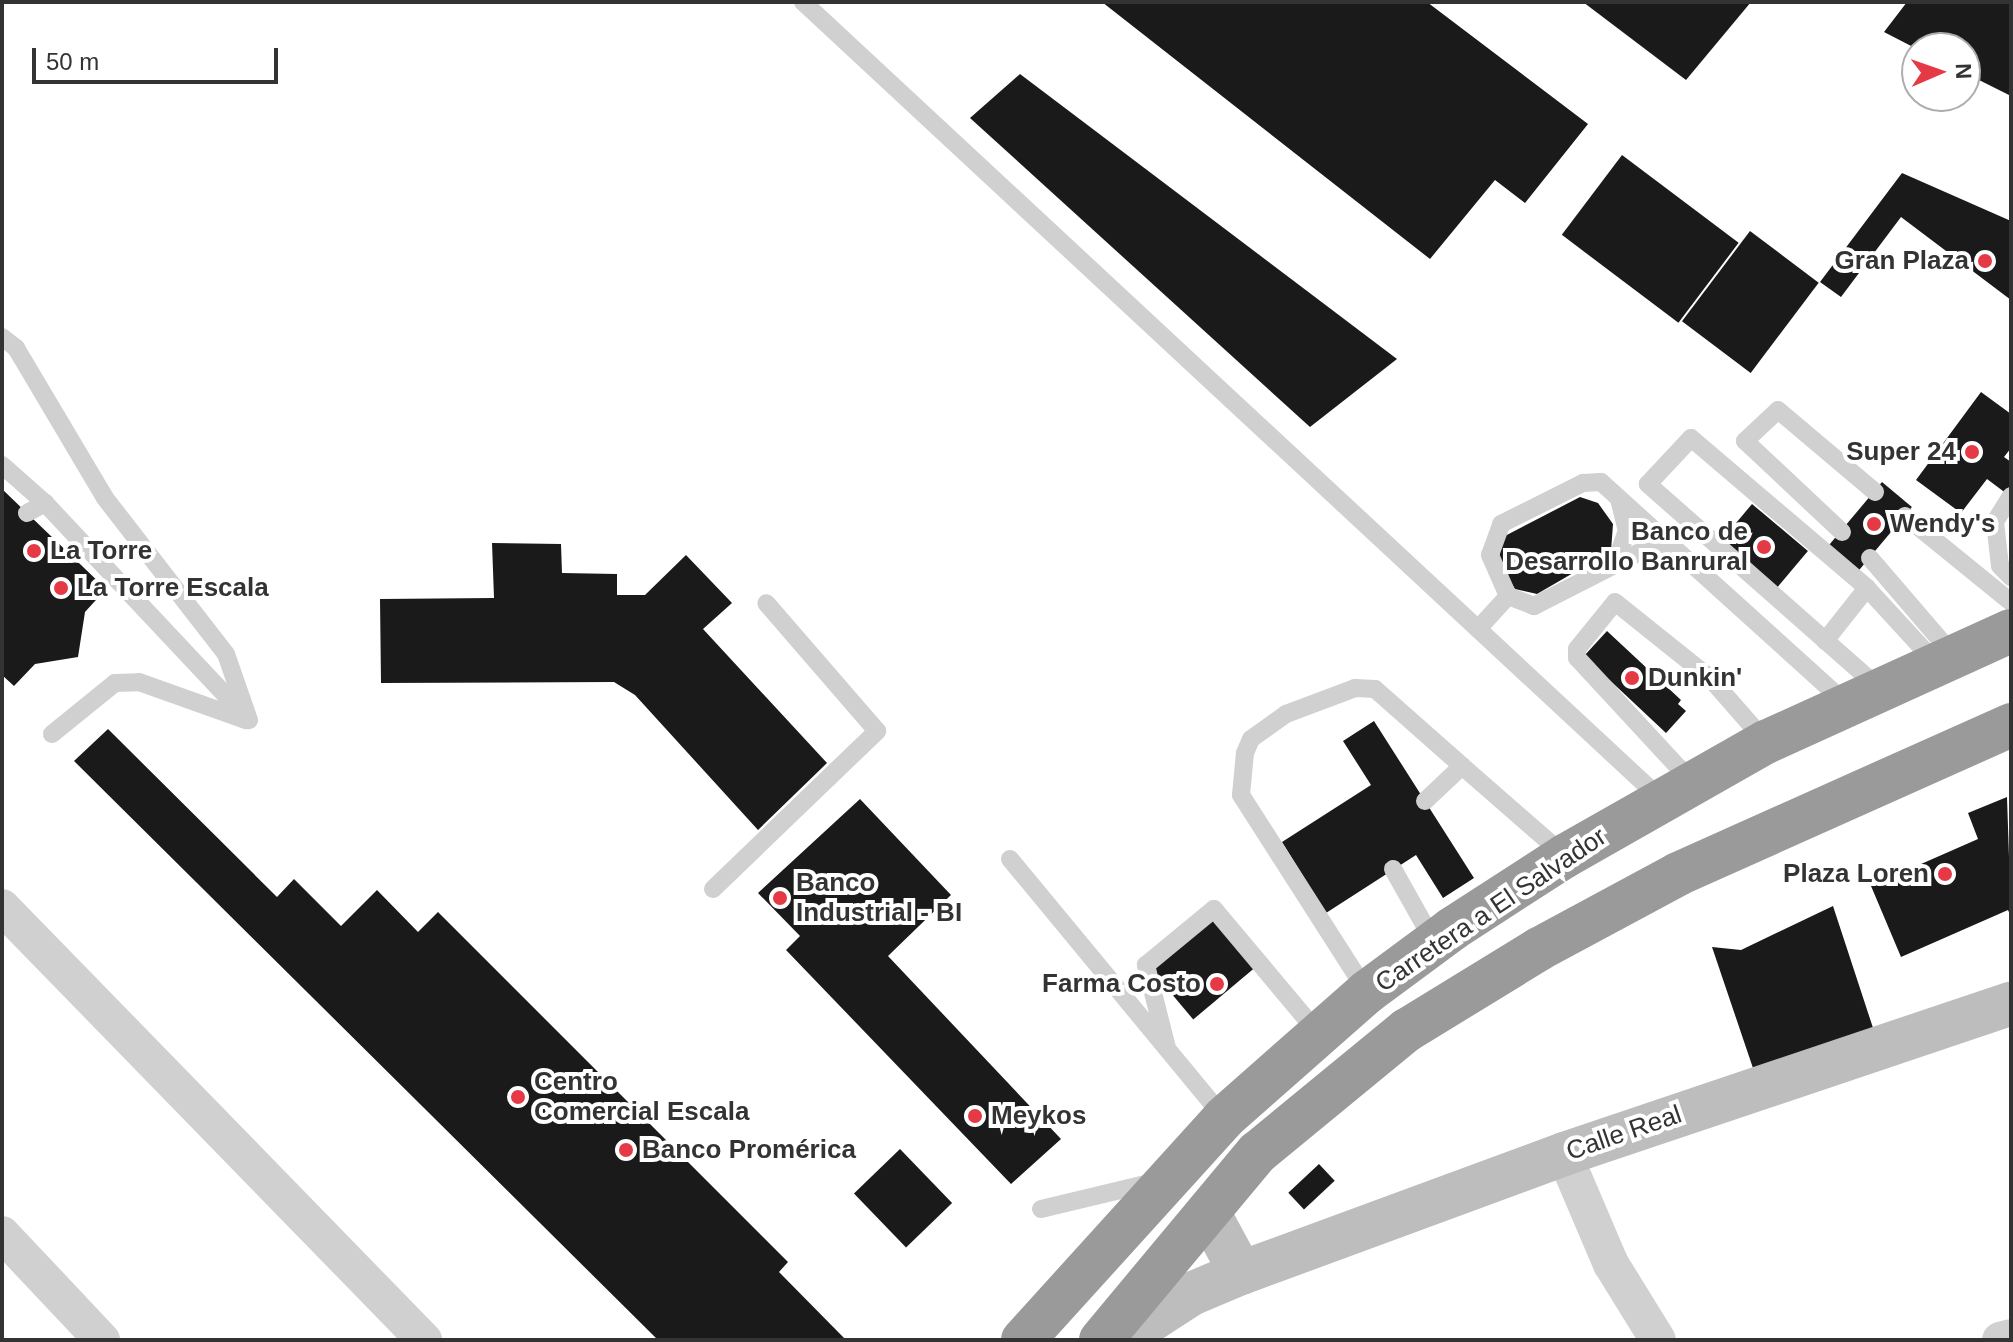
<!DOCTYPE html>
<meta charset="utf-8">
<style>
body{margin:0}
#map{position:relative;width:2013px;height:1342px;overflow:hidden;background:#fff;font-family:Arial,sans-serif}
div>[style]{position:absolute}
.building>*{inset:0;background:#1a1a1a;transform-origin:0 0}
.lane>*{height:18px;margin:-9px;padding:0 9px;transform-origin:9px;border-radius:9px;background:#d0d0d0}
.street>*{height:36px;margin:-18px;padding:0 18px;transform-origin:18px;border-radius:18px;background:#d0d0d0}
.secondary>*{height:44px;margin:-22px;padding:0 22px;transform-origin:22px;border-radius:22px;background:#bdbdbd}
.highway>*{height:44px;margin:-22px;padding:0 22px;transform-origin:22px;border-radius:22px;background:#9a9a9a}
.dots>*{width:22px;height:22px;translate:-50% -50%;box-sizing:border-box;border:4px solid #fff;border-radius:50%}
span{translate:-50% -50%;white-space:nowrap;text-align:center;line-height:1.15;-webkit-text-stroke:8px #fff;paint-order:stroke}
.poi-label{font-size:26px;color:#333;font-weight:700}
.right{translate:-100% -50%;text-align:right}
.left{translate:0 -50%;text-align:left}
.street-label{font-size:26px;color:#333}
.frame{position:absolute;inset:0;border:4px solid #333;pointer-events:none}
.north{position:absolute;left:1901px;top:32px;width:80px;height:80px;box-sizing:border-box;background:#fff;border:2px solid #adadad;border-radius:50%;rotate:88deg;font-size:22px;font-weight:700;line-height:32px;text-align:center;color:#333}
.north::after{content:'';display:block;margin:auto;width:28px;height:36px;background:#e63946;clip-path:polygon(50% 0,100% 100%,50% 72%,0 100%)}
.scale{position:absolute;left:32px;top:48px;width:246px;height:36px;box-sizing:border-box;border:4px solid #333;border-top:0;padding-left:10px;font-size:24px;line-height:28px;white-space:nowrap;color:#333;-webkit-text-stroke:6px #fff;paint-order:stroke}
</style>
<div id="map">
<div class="building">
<i style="clip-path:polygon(1102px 2px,1427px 2px,1588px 124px,1525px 203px,1495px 180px,1430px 259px)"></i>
<i style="clip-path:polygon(1583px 2px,1751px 2px,1686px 80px)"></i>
<i style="clip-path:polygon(1907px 2px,2011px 2px,2011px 96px,1965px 73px,1965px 48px,1915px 48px,1884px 32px)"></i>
<i style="clip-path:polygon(1020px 74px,1397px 359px,1310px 427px,970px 118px)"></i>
<i style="left:1622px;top:155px;width:146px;height:100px;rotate:37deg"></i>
<i style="clip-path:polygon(1902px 173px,2011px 221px,2011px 300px,1901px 217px,1841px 297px,1820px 282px)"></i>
<i style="left:1750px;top:231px;width:86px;height:113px;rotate:37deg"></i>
<i style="clip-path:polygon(1981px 392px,2011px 414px,2011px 448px,2004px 457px,2011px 462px,2011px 497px,1987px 479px,1961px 513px,1916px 480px)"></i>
<i style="left:1882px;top:482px;width:39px;height:83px;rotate:40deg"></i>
<i style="clip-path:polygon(2px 489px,106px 589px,85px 612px,78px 657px,35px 664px,14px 686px,2px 675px)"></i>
<i style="clip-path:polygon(1580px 497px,1598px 503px,1613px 524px,1611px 551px,1537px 594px,1515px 589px,1498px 562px,1503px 537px)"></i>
<i style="left:1752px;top:504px;width:73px;height:51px;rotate:40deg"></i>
<i style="clip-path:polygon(492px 543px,561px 544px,562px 573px,617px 574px,617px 595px,645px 595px,686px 555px,732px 603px,703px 629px,827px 763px,758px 830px,635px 695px,614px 682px,381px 683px,380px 599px,494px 598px)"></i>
<i style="clip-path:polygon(1607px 631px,1681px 700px,1678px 704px,1686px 711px,1666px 733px,1584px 656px)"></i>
<i style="clip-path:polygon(1374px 721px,1474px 878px,1443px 898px,1416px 855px,1326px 913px,1282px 842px,1371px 785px,1343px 741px)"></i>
<i style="clip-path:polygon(108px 729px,277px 897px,294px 879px,341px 926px,377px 890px,418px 932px,438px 912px,788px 1262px,779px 1272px,846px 1340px,658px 1340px,74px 761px)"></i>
<i style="clip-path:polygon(2007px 797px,2011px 917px,2008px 910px,1901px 957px,1871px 886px,1978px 839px,1968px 813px)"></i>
<i style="clip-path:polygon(860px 799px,951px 895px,888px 956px,1061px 1139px,1011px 1184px,786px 950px,800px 936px,758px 893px)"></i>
<i style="clip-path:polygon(1833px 906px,1876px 1037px,1756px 1077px,1712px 947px,1741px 950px)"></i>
<i style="left:1214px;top:912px;width:69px;height:85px;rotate:50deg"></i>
<i style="left:900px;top:1149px;width:75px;height:64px;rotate:46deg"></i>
<i style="left:1319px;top:1164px;width:23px;height:42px;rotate:47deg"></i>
</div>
<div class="lane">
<i style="left:803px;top:2px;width:1172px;rotate:42.89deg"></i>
<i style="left:2px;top:337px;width:18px;rotate:38deg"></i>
<i style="left:16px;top:348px;width:174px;rotate:59.3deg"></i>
<i style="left:105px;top:498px;width:197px;rotate:52.2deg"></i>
<i style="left:226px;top:654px;width:70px;rotate:70.8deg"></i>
<i style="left:2px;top:465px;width:57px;rotate:41.5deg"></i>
<i style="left:2011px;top:496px;width:31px;rotate:122deg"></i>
<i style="left:1995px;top:522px;width:44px;rotate:83.5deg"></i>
<i style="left:2000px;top:566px;width:16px;rotate:45deg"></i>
<i style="left:27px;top:513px;width:21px;rotate:-29deg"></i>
<i style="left:45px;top:503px;width:287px;rotate:46.8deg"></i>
<i style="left:1905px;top:516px;width:136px;rotate:39.1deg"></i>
<i style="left:1842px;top:532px;width:133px;rotate:-136.8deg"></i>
<i style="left:1745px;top:441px;width:45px;rotate:-43.2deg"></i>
<i style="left:1778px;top:410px;width:127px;rotate:40.2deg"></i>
<i style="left:1670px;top:549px;width:32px;rotate:173deg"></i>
<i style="left:1638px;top:553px;width:117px;rotate:153deg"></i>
<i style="left:1534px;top:606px;width:28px;rotate:-159deg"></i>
<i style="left:1508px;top:596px;width:45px;rotate:-113.7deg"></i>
<i style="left:1490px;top:555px;width:33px;rotate:-70deg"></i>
<i style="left:1501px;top:524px;width:92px;rotate:-26.6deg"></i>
<i style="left:1583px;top:483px;width:18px;rotate:-3deg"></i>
<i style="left:1601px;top:482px;width:330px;rotate:42.1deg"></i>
<i style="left:1870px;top:558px;width:129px;rotate:49.4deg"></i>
<i style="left:1615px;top:565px;width:36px;rotate:-71deg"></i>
<i style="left:1627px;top:531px;width:32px;rotate:-104deg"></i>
<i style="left:1478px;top:629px;width:45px;rotate:-47.7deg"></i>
<i style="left:1825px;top:641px;width:68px;rotate:-51.6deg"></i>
<i style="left:1878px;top:687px;width:307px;rotate:-138.6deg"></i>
<i style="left:1648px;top:484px;width:63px;rotate:-46.9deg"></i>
<i style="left:1691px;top:438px;width:231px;rotate:40.4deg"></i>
<i style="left:1867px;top:588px;width:103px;rotate:47.4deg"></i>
<i style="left:52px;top:734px;width:81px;rotate:-39deg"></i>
<i style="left:115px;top:683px;width:24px;rotate:-2deg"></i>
<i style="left:139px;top:682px;width:114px;rotate:19.6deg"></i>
<i style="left:1698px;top:779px;width:22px;rotate:-150deg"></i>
<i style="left:1679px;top:768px;width:150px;rotate:-132.8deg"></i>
<i style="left:1577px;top:658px;width:9px;rotate:-90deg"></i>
<i style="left:1577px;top:649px;width:60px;rotate:-51deg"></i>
<i style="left:1615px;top:602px;width:122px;rotate:38.7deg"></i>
<i style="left:1710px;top:678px;width:85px;rotate:48.8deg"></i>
<i style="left:1425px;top:801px;width:51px;rotate:-43.4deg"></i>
<i style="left:1462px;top:766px;width:137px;rotate:41.1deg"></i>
<i style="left:1010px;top:859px;width:336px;rotate:50.4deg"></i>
<i style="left:1393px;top:869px;width:84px;rotate:60.7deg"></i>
<i style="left:713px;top:889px;width:228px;rotate:-43.9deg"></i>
<i style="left:877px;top:731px;width:169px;rotate:-130.9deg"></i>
<i style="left:1367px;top:992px;width:234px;rotate:-122.6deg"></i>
<i style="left:1241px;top:795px;width:42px;rotate:-84.6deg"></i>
<i style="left:1245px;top:753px;width:15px;rotate:-67deg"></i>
<i style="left:1251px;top:739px;width:43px;rotate:-35.5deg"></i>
<i style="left:1286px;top:714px;width:74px;rotate:-20.6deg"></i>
<i style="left:1355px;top:688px;width:20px;rotate:3deg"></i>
<i style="left:1375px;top:689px;width:116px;rotate:41.5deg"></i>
<i style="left:1167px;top:1048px;width:86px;rotate:-104.2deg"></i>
<i style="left:1146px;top:965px;width:88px;rotate:-39.5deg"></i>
<i style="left:1214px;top:909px;width:162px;rotate:50deg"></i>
<i style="left:1041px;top:1209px;width:116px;rotate:-13.4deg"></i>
</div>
<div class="street">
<i style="left:2px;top:907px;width:605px;rotate:45.74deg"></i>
<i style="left:1564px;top:1154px;width:120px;rotate:66.9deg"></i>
<i style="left:1611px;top:1264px;width:89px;rotate:58.3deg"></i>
<i style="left:2px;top:1234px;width:146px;rotate:46.7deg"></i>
<i style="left:2000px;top:1340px;width:11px;rotate:-15deg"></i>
</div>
<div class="secondary">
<i style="left:1208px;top:1212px;width:69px;rotate:61.6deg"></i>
<i style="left:1120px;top:1340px;width:85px;rotate:-32.9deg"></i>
<i style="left:1191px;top:1294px;width:54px;rotate:-22.8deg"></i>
<i style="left:1241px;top:1273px;width:344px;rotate:-20.2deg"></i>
<i style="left:1564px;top:1154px;width:471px;rotate:-18.6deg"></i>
</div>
<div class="highway">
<i style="left:1023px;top:1340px;width:299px;rotate:-47.8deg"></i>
<i style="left:1224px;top:1118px;width:191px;rotate:-41.4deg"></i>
<i style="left:1367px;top:992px;width:106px;rotate:-36.5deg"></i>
<i style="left:1452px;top:929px;width:135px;rotate:-32.9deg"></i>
<i style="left:1565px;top:856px;width:231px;rotate:-29.6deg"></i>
<i style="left:1766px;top:742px;width:269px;rotate:-24.4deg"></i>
<i style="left:1101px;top:1340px;width:244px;rotate:-50.2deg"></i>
<i style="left:1257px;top:1153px;width:194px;rotate:-39.4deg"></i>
<i style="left:1407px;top:1030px;width:155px;rotate:-31.5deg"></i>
<i style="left:1539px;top:949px;width:158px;rotate:-28.3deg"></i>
<i style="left:1678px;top:874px;width:365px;rotate:-24.1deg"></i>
</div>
<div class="dots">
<i style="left:1985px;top:261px;background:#e63946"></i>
<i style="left:1972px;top:452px;background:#e63946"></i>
<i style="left:1874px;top:524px;background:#e63946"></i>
<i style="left:1764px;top:547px;background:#e63946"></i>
<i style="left:34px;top:551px;background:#e63946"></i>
<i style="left:61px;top:588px;background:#e63946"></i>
<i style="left:1632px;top:678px;background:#e63946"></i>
<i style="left:1945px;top:874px;background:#e63946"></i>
<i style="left:780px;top:898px;background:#e63946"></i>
<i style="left:1217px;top:984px;background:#e63946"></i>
<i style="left:518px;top:1097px;background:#e63946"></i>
<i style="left:975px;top:1116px;background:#e63946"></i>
<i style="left:626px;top:1150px;background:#e63946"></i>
</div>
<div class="poi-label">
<span class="right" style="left:1969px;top:261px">Gran Plaza</span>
<span class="right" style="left:1956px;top:452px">Super 24</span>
<span class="left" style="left:1890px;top:524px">Wendy's</span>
<span class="right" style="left:1748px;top:547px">Banco de<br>Desarrollo Banrural</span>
<span class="left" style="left:50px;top:551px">La Torre</span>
<span class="left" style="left:77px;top:588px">La Torre Escala</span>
<span class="left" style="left:1648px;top:678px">Dunkin'</span>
<span class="right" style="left:1929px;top:874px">Plaza Loren</span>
<span class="left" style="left:796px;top:898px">Banco<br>Industrial - BI</span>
<span class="right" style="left:1201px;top:984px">Farma Costo</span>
<span class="left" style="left:534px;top:1097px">Centro<br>Comercial Escala</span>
<span class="left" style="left:991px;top:1116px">Meykos</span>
<span class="left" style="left:642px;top:1150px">Banco Promérica</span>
</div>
<div class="street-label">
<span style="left:1491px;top:910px;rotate:-34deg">Carretera a El Salvador</span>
<span style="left:1624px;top:1133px;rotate:-19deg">Calle Real</span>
</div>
<div class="frame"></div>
<div class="north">N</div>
<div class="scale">50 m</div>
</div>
